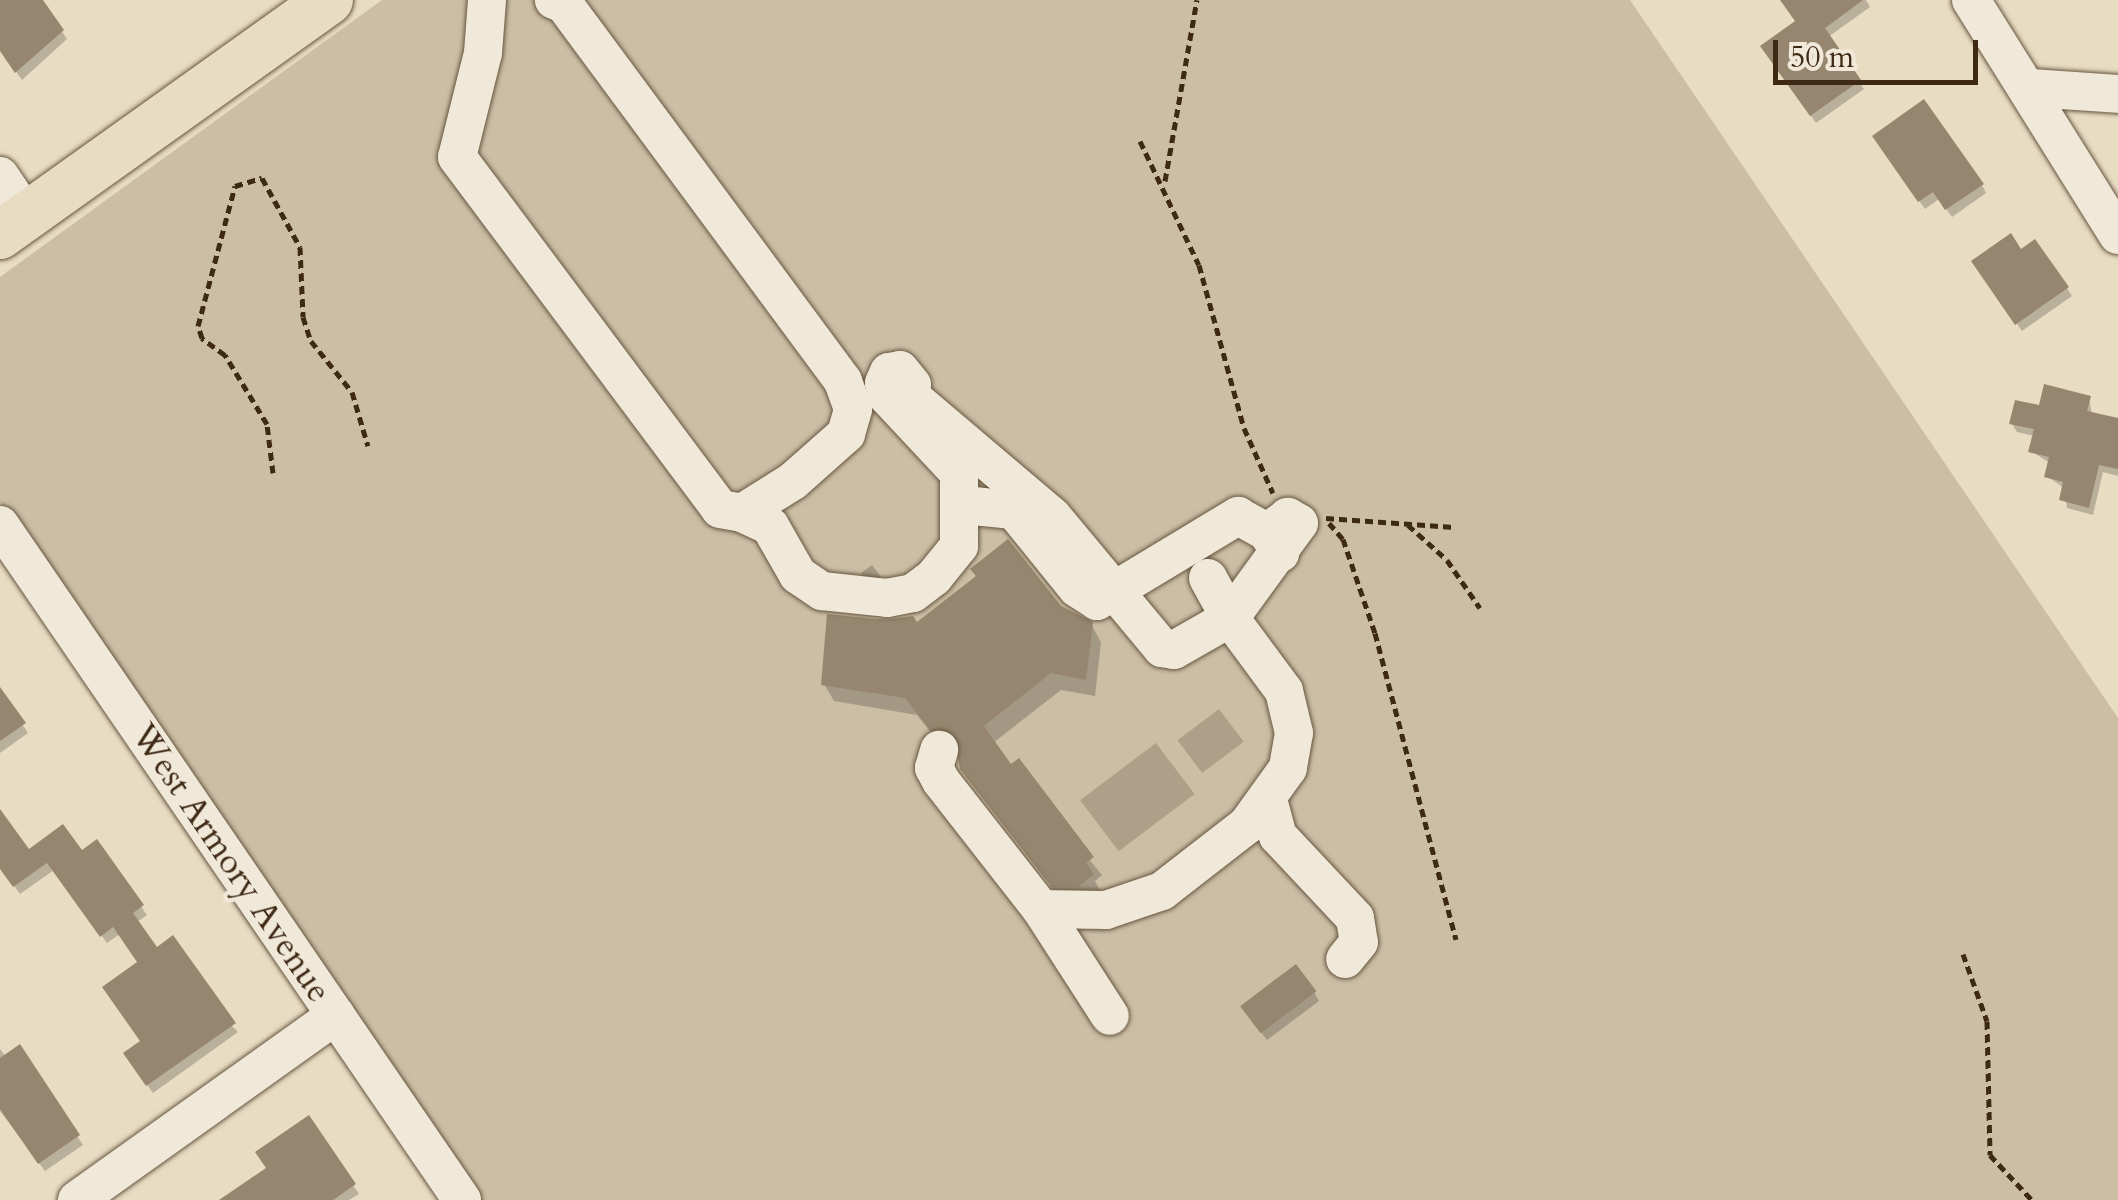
<!DOCTYPE html>
<style>
body{margin:0}
#map{position:relative;width:2118px;height:1200px;overflow:hidden;background:#e8dcc3;font-family:Cardo,serif}
div>[style]{position:absolute}
.green>*{inset:0;background:#cbbea5}
.water>*{inset:0;background:#ae9f88;transform-origin:0 0}
.shadow>*{inset:0;background:#0003}
.building>*{inset:0;background:#96866f;transform-origin:0 0}
.path>*{height:5px;margin-top:-2.5px;transform-origin:0;background:repeating-linear-gradient(90deg,#3e2915 0 8px,transparent 0 13px)}
.roads{filter:drop-shadow(0 0 2px #685640) drop-shadow(0 0 2px #685640)}
.minor>*{height:38px;margin:-19px;padding:0 19px;transform-origin:19px;border-radius:19px;background:#f0e8d8}
.major>*{height:48px;margin:-24px;padding:0 24px;transform-origin:24px;border-radius:24px;background:#e8dcc3}
span{translate:-50% -50%;white-space:nowrap;text-align:center;line-height:1.15;-webkit-text-stroke:9px #f0e8d8;paint-order:stroke}
.street-label{font-size:35px;color:#3e2915}
.scale{position:absolute;left:1773px;top:40px;width:205px;height:45px;box-sizing:border-box;border:5px solid #3e2915;border-top:0;padding-left:12px;font-size:30px;line-height:35px;white-space:nowrap;color:#3e2915;-webkit-text-stroke:8px #f0e8d8;paint-order:stroke}
</style>
<div id="map">
<div class="green">
<i style="clip-path:polygon(382px 0,1630px 0,2118px 718px,2118px 1200px,479px 1200px,0 502px,0 277px)"></i>
</div>
<div class="water">
<i style="left:1219px;top:709px;width:41px;height:52px;rotate:53deg"></i>
<i style="left:1156px;top:743px;width:64px;height:95px;rotate:53deg"></i>
</div>
<div class="shadow">
<i style="clip-path:polygon(40px 0,67px 39px,22px 80px,0 49px,0 3px)"></i>
<i style="clip-path:polygon(1797px 0,1866px 0,1870px 7px,1828px 37px,1864px 89px,1816px 123px,1768px 55px,1798px 22px)"></i>
<i style="clip-path:polygon(1880px 145px,1982px 185px,1986px 193px,1952px 217px,1939px 199px,1925px 209px)"></i>
<i style="clip-path:polygon(1979px 270px,2067px 288px,2072px 296px,2022px 331px)"></i>
<i style="clip-path:polygon(2089px 398px,2092px 415px,2118px 421px,2118px 476px,2103px 472px,2093px 515px,2067px 508px,2064px 488px,2047px 476px,2050px 463px,2031px 451px,2034px 436px,2017px 432px,2012px 424px,2041px 408px)"></i>
<i style="clip-path:polygon(872px 565px,880px 576px,889px 592px,871px 590px,861px 573px)"></i>
<i style="clip-path:polygon(1060px 608px,1091px 624px,1101px 642px,1095px 696px,1061px 690px,993px 743px,1102px 875px,1095px 881px,1101px 892px,1064px 903px,973px 786px,960px 750px,942px 747px,917px 715px,834px 701px,824px 684px,832px 620px,912px 618px,917px 625px)"></i>
<i style="clip-path:polygon(0 691px,28px 733px,0 753px)"></i>
<i style="clip-path:polygon(0 822px,28px 852px,81px 854px,96px 842px,147px 915px,137px 922px,156px 950px,238px 1032px,153px 1093px,131px 1062px,142px 1043px,140px 963px,120px 934px,107px 943px,54px 870px,20px 894px,0 867px)"></i>
<i style="clip-path:polygon(1314px 992px,1319px 1001px,1267px 1040px,1248px 1015px)"></i>
<i style="clip-path:polygon(19px 1048px,83px 1145px,45px 1171px,0 1111px,0 1049px,6px 1057px)"></i>
<i style="clip-path:polygon(308px 1119px,359px 1194px,349px 1200px,240px 1200px)"></i>
</div>
<div class="building">
<i style="clip-path:polygon(0 0,43px 0,64px 30px,15px 73px,0 51px)"></i>
<i style="clip-path:polygon(1780px 0,1863px 0,1825px 28px,1861px 80px,1810px 116px,1760px 46px,1795px 21px)"></i>
<i style="clip-path:polygon(1924px 99px,1984px 184px,1945px 210px,1933px 192px,1918px 202px,1872px 136px)"></i>
<i style="clip-path:polygon(2011px 233px,2021px 249px,2035px 239px,2069px 287px,2015px 325px,1971px 261px)"></i>
<i style="clip-path:polygon(2044px 384px,2091px 396px,2087px 411px,2118px 418px,2118px 469px,2099px 465px,2089px 508px,2059px 500px,2063px 482px,2044px 477px,2049px 457px,2028px 452px,2034px 429px,2009px 424px,2015px 400px,2039px 405px)"></i>
<i style="clip-path:polygon(1008px 539px,1061px 606px,1093px 622px,1086px 680px,1051px 673px,984px 726px,1011px 764px,1019px 758px,1094px 857px,1086px 863px,1094px 874px,1078px 887px,1052px 887px,960px 769px,954px 734px,930px 730px,905px 698px,821px 685px,827px 614px,885px 620px,913px 616px,917px 622px,976px 576px,970px 569px)"></i>
<i style="clip-path:polygon(0 687px,26px 723px,0 741px)"></i>
<i style="clip-path:polygon(0 809px,29px 849px,63px 824px,82px 850px,97px 839px,144px 905px,133px 913px,157px 947px,173px 935px,236px 1023px,146px 1086px,123px 1053px,140px 1041px,102px 987px,137px 962px,113px 927px,100px 937px,47px 863px,13px 887px,0 869px)"></i>
<i style="left:1296px;top:964px;width:34px;height:70px;rotate:53deg"></i>
<i style="clip-path:polygon(20px 1044px,80px 1135px,38px 1164px,0 1109px,0 1058px)"></i>
<i style="clip-path:polygon(309px 1115px,356px 1184px,333px 1200px,219px 1200px,266px 1168px,255px 1152px)"></i>
</div>
<div class="path">
<i style="left:1140px;top:141px;width:137px;rotate:64.6deg"></i>
<i style="left:1199px;top:265px;width:169px;rotate:74.6deg"></i>
<i style="left:1244px;top:428px;width:71px;rotate:66deg"></i>
<i style="left:1165px;top:181px;width:184px;rotate:-80deg"></i>
<i style="left:273px;top:473px;width:49px;rotate:-97deg"></i>
<i style="left:267px;top:424px;width:81px;rotate:-121.3deg"></i>
<i style="left:225px;top:355px;width:29px;rotate:-144deg"></i>
<i style="left:202px;top:338px;width:13px;rotate:-108deg"></i>
<i style="left:198px;top:326px;width:145px;rotate:-75.2deg"></i>
<i style="left:235px;top:186px;width:28px;rotate:-17deg"></i>
<i style="left:262px;top:178px;width:79px;rotate:61.2deg"></i>
<i style="left:300px;top:247px;width:70px;rotate:87.5deg"></i>
<i style="left:303px;top:317px;width:25px;rotate:72deg"></i>
<i style="left:311px;top:341px;width:65px;rotate:51.2deg"></i>
<i style="left:352px;top:392px;width:56px;rotate:73.5deg"></i>
<i style="left:1326px;top:518px;width:128px;rotate:4deg"></i>
<i style="left:1329px;top:523px;width:21px;rotate:49deg"></i>
<i style="left:1343px;top:539px;width:99px;rotate:71.2deg"></i>
<i style="left:1375px;top:633px;width:317px;rotate:75.2deg"></i>
<i style="left:1408px;top:525px;width:52px;rotate:41.9deg"></i>
<i style="left:1447px;top:560px;width:58px;rotate:55.5deg"></i>
<i style="left:1963px;top:954px;width:71px;rotate:70.3deg"></i>
<i style="left:1987px;top:1021px;width:134px;rotate:88.7deg"></i>
<i style="left:1990px;top:1155px;width:62px;rotate:47deg"></i>
</div>
<div class="roads">
<div class="minor">
<i style="left:487px;top:0;width:53px;rotate:94.3deg"></i>
<i style="left:483px;top:53px;width:107px;rotate:104deg"></i>
<i style="left:457px;top:157px;width:439px;rotate:53.2deg"></i>
<i style="left:720px;top:509px;width:22px;rotate:10deg"></i>
<i style="left:742px;top:513px;width:60px;rotate:-32.1deg"></i>
<i style="left:793px;top:481px;width:71px;rotate:-41.6deg"></i>
<i style="left:846px;top:434px;width:26px;rotate:-74deg"></i>
<i style="left:853px;top:409px;width:30px;rotate:-110deg"></i>
<i style="left:843px;top:381px;width:469px;rotate:-126.5deg"></i>
<i style="left:564px;top:4px;width:11px;rotate:-158deg"></i>
<i style="left:1971px;top:0;width:277px;rotate:58deg"></i>
<i style="left:2031px;top:88px;width:87px;rotate:3.9deg"></i>
<i style="left:0;top:176px;width:48px;rotate:56deg"></i>
<i style="left:908px;top:394px;width:189px;rotate:40.3deg"></i>
<i style="left:1052px;top:516px;width:172px;rotate:50.2deg"></i>
<i style="left:1162px;top:648px;width:12px;rotate:9deg"></i>
<i style="left:1174px;top:650px;width:64px;rotate:-29.7deg"></i>
<i style="left:1230px;top:618px;width:91px;rotate:53.5deg"></i>
<i style="left:1284px;top:691px;width:43px;rotate:76.6deg"></i>
<i style="left:1294px;top:733px;width:36px;rotate:100deg"></i>
<i style="left:1288px;top:768px;width:70px;rotate:125.7deg"></i>
<i style="left:1247px;top:825px;width:108px;rotate:142.2deg"></i>
<i style="left:1162px;top:891px;width:59px;rotate:161.3deg"></i>
<i style="left:1106px;top:910px;width:65px;rotate:-179.1deg"></i>
<i style="left:1041px;top:909px;width:162px;rotate:-128deg"></i>
<i style="left:941px;top:781px;width:15px;rotate:-118deg"></i>
<i style="left:934px;top:768px;width:19px;rotate:-74deg"></i>
<i style="left:963px;top:505px;width:51px;rotate:5.6deg"></i>
<i style="left:1014px;top:510px;width:100px;rotate:51.1deg"></i>
<i style="left:1077px;top:588px;width:24px;rotate:33deg"></i>
<i style="left:1097px;top:601px;width:165px;rotate:-31.1deg"></i>
<i style="left:1238px;top:516px;width:33px;rotate:29deg"></i>
<i style="left:1267px;top:532px;width:25px;rotate:58deg"></i>
<i style="left:742px;top:513px;width:31px;rotate:25deg"></i>
<i style="left:770px;top:526px;width:56px;rotate:60.3deg"></i>
<i style="left:798px;top:575px;width:29px;rotate:34deg"></i>
<i style="left:822px;top:591px;width:65px;rotate:6.1deg"></i>
<i style="left:887px;top:598px;width:26px;rotate:-11deg"></i>
<i style="left:913px;top:593px;width:26px;rotate:-37deg"></i>
<i style="left:934px;top:577px;width:40px;rotate:-51deg"></i>
<i style="left:959px;top:546px;width:73px;rotate:-90deg"></i>
<i style="left:959px;top:473px;width:105px;rotate:-133.1deg"></i>
<i style="left:887px;top:396px;width:13px;rotate:-103deg"></i>
<i style="left:884px;top:383px;width:12px;rotate:-66deg"></i>
<i style="left:889px;top:372px;width:11px;rotate:-10deg"></i>
<i style="left:900px;top:370px;width:19px;rotate:51deg"></i>
<i style="left:912px;top:385px;width:10px;rotate:114deg"></i>
<i style="left:908px;top:394px;width:15px;rotate:169deg"></i>
<i style="left:0;top:525px;width:818px;rotate:55.61deg"></i>
<i style="left:1208px;top:578px;width:46px;rotate:61.2deg"></i>
<i style="left:1230px;top:618px;width:117px;rotate:-54deg"></i>
<i style="left:1299px;top:523px;width:13px;rotate:-151deg"></i>
<i style="left:1288px;top:517px;width:26px;rotate:144deg"></i>
<i style="left:1269px;top:803px;width:34px;rotate:75deg"></i>
<i style="left:1278px;top:836px;width:112px;rotate:46.8deg"></i>
<i style="left:1355px;top:918px;width:24px;rotate:81deg"></i>
<i style="left:1359px;top:942px;width:22px;rotate:129deg"></i>
<i style="left:1041px;top:909px;width:127px;rotate:57.2deg"></i>
<i style="left:77px;top:1200px;width:318px;rotate:-35.5deg"></i>
</div>
<div class="major">
<i style="left:0;top:235px;width:404px;rotate:-35.5deg"></i>
</div>
</div>
<div class="street-label">
<span style="left:231px;top:863px;rotate:56deg">West Armory Avenue</span>
</div>
<div class="scale">50 m</div>
</div>
